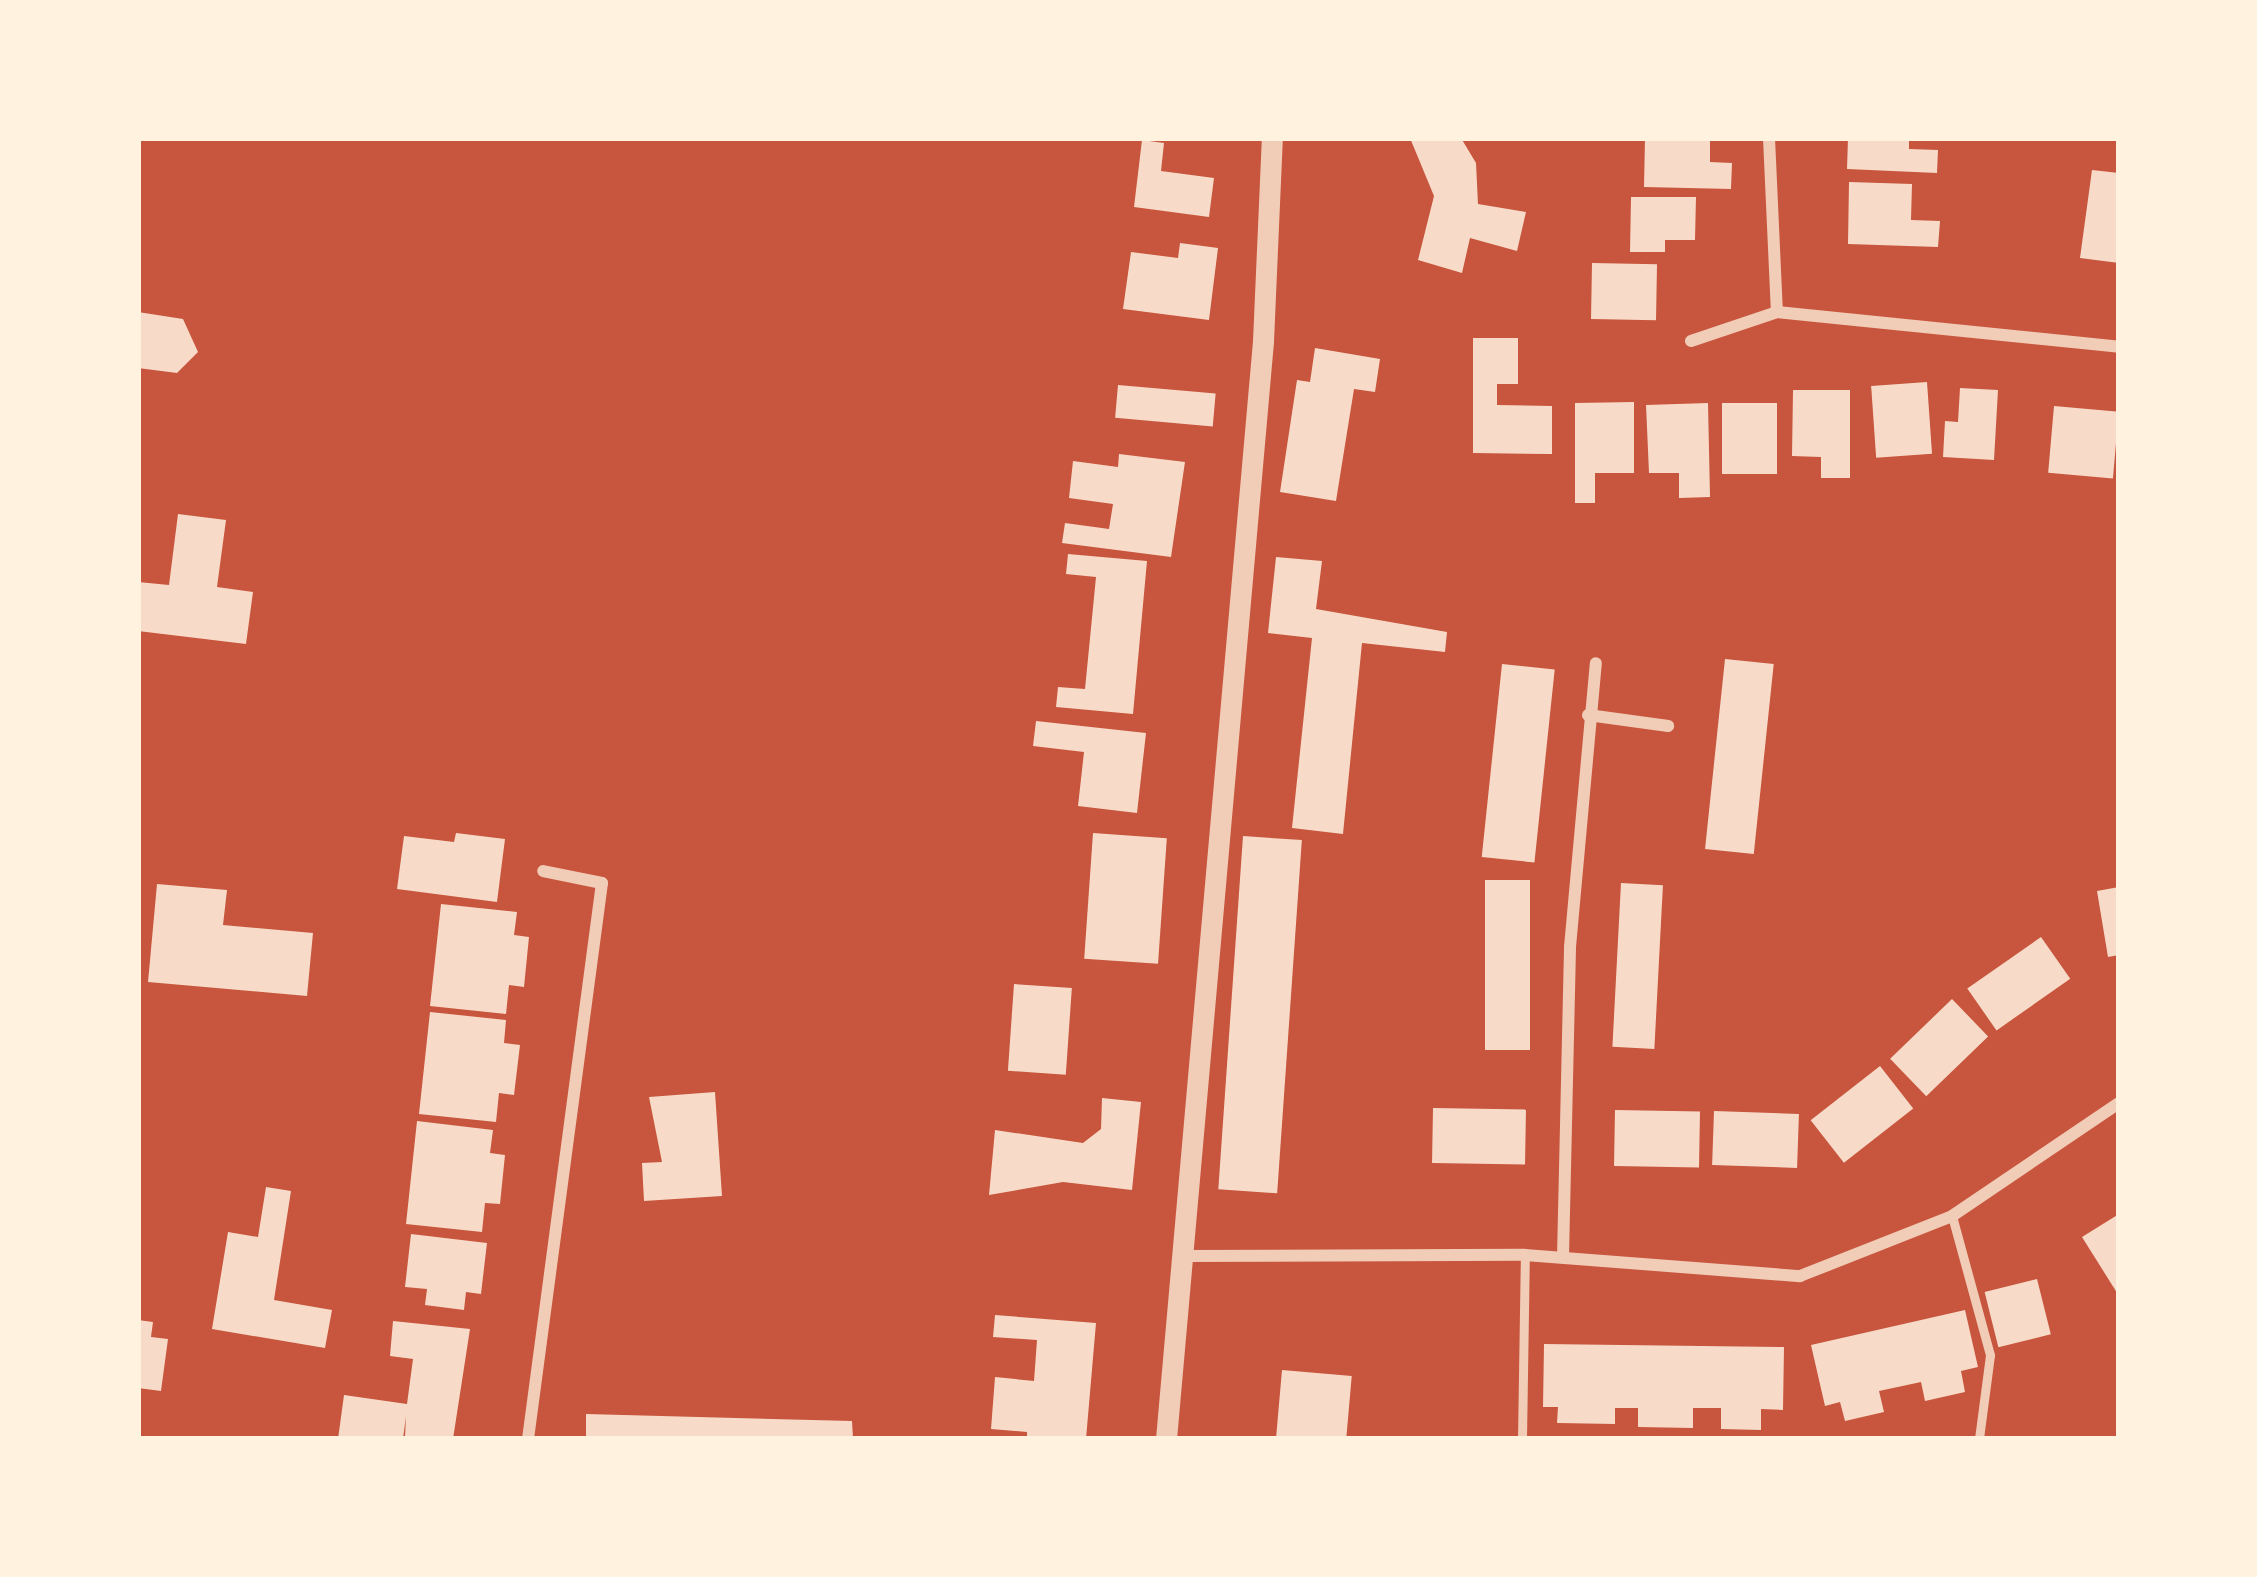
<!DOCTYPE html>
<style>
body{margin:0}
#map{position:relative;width:2257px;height:1577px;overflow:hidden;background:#c8553d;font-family:Lato,sans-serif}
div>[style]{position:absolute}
.building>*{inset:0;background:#f7dbc8;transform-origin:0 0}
.service>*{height:9px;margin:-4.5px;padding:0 4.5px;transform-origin:4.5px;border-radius:4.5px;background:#f1ccb7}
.minor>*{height:12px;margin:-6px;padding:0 6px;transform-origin:6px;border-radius:6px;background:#f1ccb7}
.tertiary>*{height:21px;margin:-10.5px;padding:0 10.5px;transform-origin:10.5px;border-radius:10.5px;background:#f1ccb7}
span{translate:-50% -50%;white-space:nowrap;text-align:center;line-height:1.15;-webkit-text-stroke:9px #fff3e0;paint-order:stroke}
.frame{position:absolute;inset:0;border:141px solid #fff3e0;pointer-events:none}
</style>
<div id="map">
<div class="building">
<i style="clip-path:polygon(1410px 138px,1461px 138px,1476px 163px,1478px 204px,1526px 212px,1517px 251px,1470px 238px,1462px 273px,1418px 260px,1434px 196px)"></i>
<i style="clip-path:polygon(1645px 138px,1710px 138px,1710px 162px,1732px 163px,1731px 189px,1644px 187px)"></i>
<i style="clip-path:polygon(1848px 138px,1909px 138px,1909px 149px,1938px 150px,1937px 173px,1847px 169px)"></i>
<i style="clip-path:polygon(1142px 140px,1164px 143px,1161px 171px,1214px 178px,1209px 217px,1134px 207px)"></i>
<i style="clip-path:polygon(2092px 170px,2119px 173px,2119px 263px,2080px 258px)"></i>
<i style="clip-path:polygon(1849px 182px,1912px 184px,1911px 220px,1940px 221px,1938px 247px,1848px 244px)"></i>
<i style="clip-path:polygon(1631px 197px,1696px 197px,1695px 240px,1665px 240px,1665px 252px,1630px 252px)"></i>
<i style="clip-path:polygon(1180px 243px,1218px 248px,1209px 320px,1123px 309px,1131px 252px,1178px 258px)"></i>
<i style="left:1592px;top:263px;width:65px;height:56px;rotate:1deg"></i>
<i style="clip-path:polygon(138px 312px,183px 319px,198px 352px,177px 373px,138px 368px)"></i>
<i style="clip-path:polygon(1473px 338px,1518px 338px,1518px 384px,1497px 384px,1497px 405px,1552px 406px,1552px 454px,1473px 453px)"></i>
<i style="clip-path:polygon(1315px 348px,1380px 359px,1375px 392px,1354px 389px,1336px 501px,1280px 492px,1297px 380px,1310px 382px)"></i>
<i style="left:1927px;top:382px;width:72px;height:56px;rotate:86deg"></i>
<i style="left:1118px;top:385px;width:98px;height:33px;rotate:5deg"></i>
<i style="clip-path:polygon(1960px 388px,1998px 390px,1994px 460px,1943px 457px,1945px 421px,1958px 422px)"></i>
<i style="clip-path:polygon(1793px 390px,1850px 390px,1850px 478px,1821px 478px,1821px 457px,1792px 456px)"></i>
<i style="clip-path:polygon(1634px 402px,1634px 473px,1595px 473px,1595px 503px,1575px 503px,1575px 403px)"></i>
<i style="clip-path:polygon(1708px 403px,1710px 497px,1679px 498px,1679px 473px,1649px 473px,1646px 405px)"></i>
<i style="left:1722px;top:403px;width:55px;height:71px"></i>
<i style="left:2054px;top:406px;width:65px;height:67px;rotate:5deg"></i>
<i style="clip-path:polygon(1119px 454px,1185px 462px,1171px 557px,1062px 543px,1065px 523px,1109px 529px,1113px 504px,1069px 498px,1073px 461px,1118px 467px)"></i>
<i style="clip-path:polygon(178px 514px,226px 520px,217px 587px,253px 592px,246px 644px,138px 631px,138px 582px,169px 585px)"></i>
<i style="clip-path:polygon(1068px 554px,1147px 561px,1133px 714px,1056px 707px,1058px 687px,1085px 689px,1096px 577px,1066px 574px)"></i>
<i style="clip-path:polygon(1276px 557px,1322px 561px,1316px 609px,1447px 632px,1445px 652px,1362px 643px,1343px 834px,1292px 828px,1312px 638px,1268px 633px)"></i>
<i style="left:1725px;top:659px;width:49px;height:191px;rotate:6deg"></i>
<i style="left:1502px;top:664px;width:53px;height:194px;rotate:6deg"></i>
<i style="clip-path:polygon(1036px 721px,1146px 733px,1137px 813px,1078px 806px,1084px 752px,1033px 746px)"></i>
<i style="clip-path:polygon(456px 833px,505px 839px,497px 902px,397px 889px,404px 836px,454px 842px)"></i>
<i style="left:1093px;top:833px;width:74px;height:126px;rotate:4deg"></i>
<i style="left:1243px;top:836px;width:59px;height:354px;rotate:4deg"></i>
<i style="left:1485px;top:880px;width:45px;height:170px"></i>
<i style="left:1621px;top:883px;width:42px;height:164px;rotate:3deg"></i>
<i style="clip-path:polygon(157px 884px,227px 890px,223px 925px,313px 933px,307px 996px,148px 982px)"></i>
<i style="clip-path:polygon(2119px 887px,2119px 955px,2108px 957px,2097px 891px)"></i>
<i style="clip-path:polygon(441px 904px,517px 912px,514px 935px,529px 937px,524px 987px,509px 985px,506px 1014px,430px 1006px)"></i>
<i style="left:2041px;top:937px;width:51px;height:90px;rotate:55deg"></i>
<i style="left:1014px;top:984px;width:58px;height:87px;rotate:4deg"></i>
<i style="left:1952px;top:999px;width:52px;height:86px;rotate:46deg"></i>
<i style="clip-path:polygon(430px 1012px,506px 1020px,504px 1043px,520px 1045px,514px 1095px,499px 1093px,496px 1122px,419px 1114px)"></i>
<i style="left:1880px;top:1066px;width:54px;height:88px;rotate:52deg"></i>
<i style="clip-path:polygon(715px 1092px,722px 1196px,644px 1201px,642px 1163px,662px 1162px,649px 1097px)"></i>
<i style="clip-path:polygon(1102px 1098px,1141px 1102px,1132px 1190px,1063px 1182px,989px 1195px,995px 1130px,1083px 1143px,1101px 1129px)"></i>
<i style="left:1433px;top:1108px;width:93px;height:55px;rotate:1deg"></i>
<i style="left:1615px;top:1110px;width:85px;height:56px;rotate:1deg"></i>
<i style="left:1714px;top:1111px;width:85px;height:54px;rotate:2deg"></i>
<i style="clip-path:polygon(417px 1121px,493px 1130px,490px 1153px,505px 1155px,500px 1204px,485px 1203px,482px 1232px,406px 1224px)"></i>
<i style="clip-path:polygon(266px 1187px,291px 1191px,274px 1300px,332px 1310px,325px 1348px,212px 1329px,228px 1232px,258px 1237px)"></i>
<i style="clip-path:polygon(2119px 1214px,2119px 1296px,2082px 1237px)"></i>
<i style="clip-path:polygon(411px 1234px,487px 1243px,481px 1294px,466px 1292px,464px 1310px,425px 1305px,427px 1289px,405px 1287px)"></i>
<i style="left:2037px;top:1279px;width:57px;height:54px;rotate:76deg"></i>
<i style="clip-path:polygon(1965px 1310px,1978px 1367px,1961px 1371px,1965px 1392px,1925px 1401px,1921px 1382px,1879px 1391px,1884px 1412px,1845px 1421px,1840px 1402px,1825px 1406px,1811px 1345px)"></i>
<i style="clip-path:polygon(995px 1315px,1096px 1323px,1086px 1439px,1027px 1439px,1027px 1432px,991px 1429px,995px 1377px,1034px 1381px,1037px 1340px,993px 1337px)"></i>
<i style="clip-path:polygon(138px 1320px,153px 1322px,151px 1337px,168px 1339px,161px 1391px,138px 1388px)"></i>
<i style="clip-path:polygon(393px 1321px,470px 1329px,453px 1439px,405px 1437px,406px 1416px,403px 1439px,338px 1439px,344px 1395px,407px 1404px,413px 1359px,390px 1356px)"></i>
<i style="clip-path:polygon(1544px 1344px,1784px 1347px,1783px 1410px,1761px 1409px,1761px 1430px,1721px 1429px,1721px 1408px,1693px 1408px,1693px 1428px,1638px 1427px,1638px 1408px,1615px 1408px,1615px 1424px,1557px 1423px,1558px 1407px,1543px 1407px)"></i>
<i style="left:1282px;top:1370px;width:70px;height:69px;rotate:5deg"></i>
<i style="clip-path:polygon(586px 1414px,852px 1421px,853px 1439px,586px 1439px)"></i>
</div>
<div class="service">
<i style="left:1952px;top:1216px;width:144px;rotate:74.7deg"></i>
<i style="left:1990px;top:1355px;width:85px;rotate:97.5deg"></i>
<i style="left:1522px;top:1439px;width:184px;rotate:-89.1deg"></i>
</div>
<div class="minor">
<i style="left:1769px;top:138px;width:174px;rotate:87.4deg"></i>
<i style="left:1777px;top:312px;width:344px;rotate:5.8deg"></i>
<i style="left:1691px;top:341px;width:91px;rotate:-18.6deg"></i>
<i style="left:1588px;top:715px;width:81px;rotate:7.8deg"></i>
<i style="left:1182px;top:1256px;width:343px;rotate:-0.2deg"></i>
<i style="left:1525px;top:1255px;width:276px;rotate:4.4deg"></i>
<i style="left:1800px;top:1276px;width:163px;rotate:-21.5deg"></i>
<i style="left:1952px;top:1216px;width:202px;rotate:-34.1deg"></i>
<i style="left:1563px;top:1257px;width:310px;rotate:-88.7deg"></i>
<i style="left:1570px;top:947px;width:285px;rotate:-84.8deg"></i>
<i style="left:528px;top:1439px;width:561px;rotate:-82.42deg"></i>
<i style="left:602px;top:883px;width:60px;rotate:-168.5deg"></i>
</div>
<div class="tertiary">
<i style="left:1166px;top:1439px;width:1102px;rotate:-84.95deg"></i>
<i style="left:1263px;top:341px;width:203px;rotate:-87.5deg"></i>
</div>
<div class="frame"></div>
</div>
